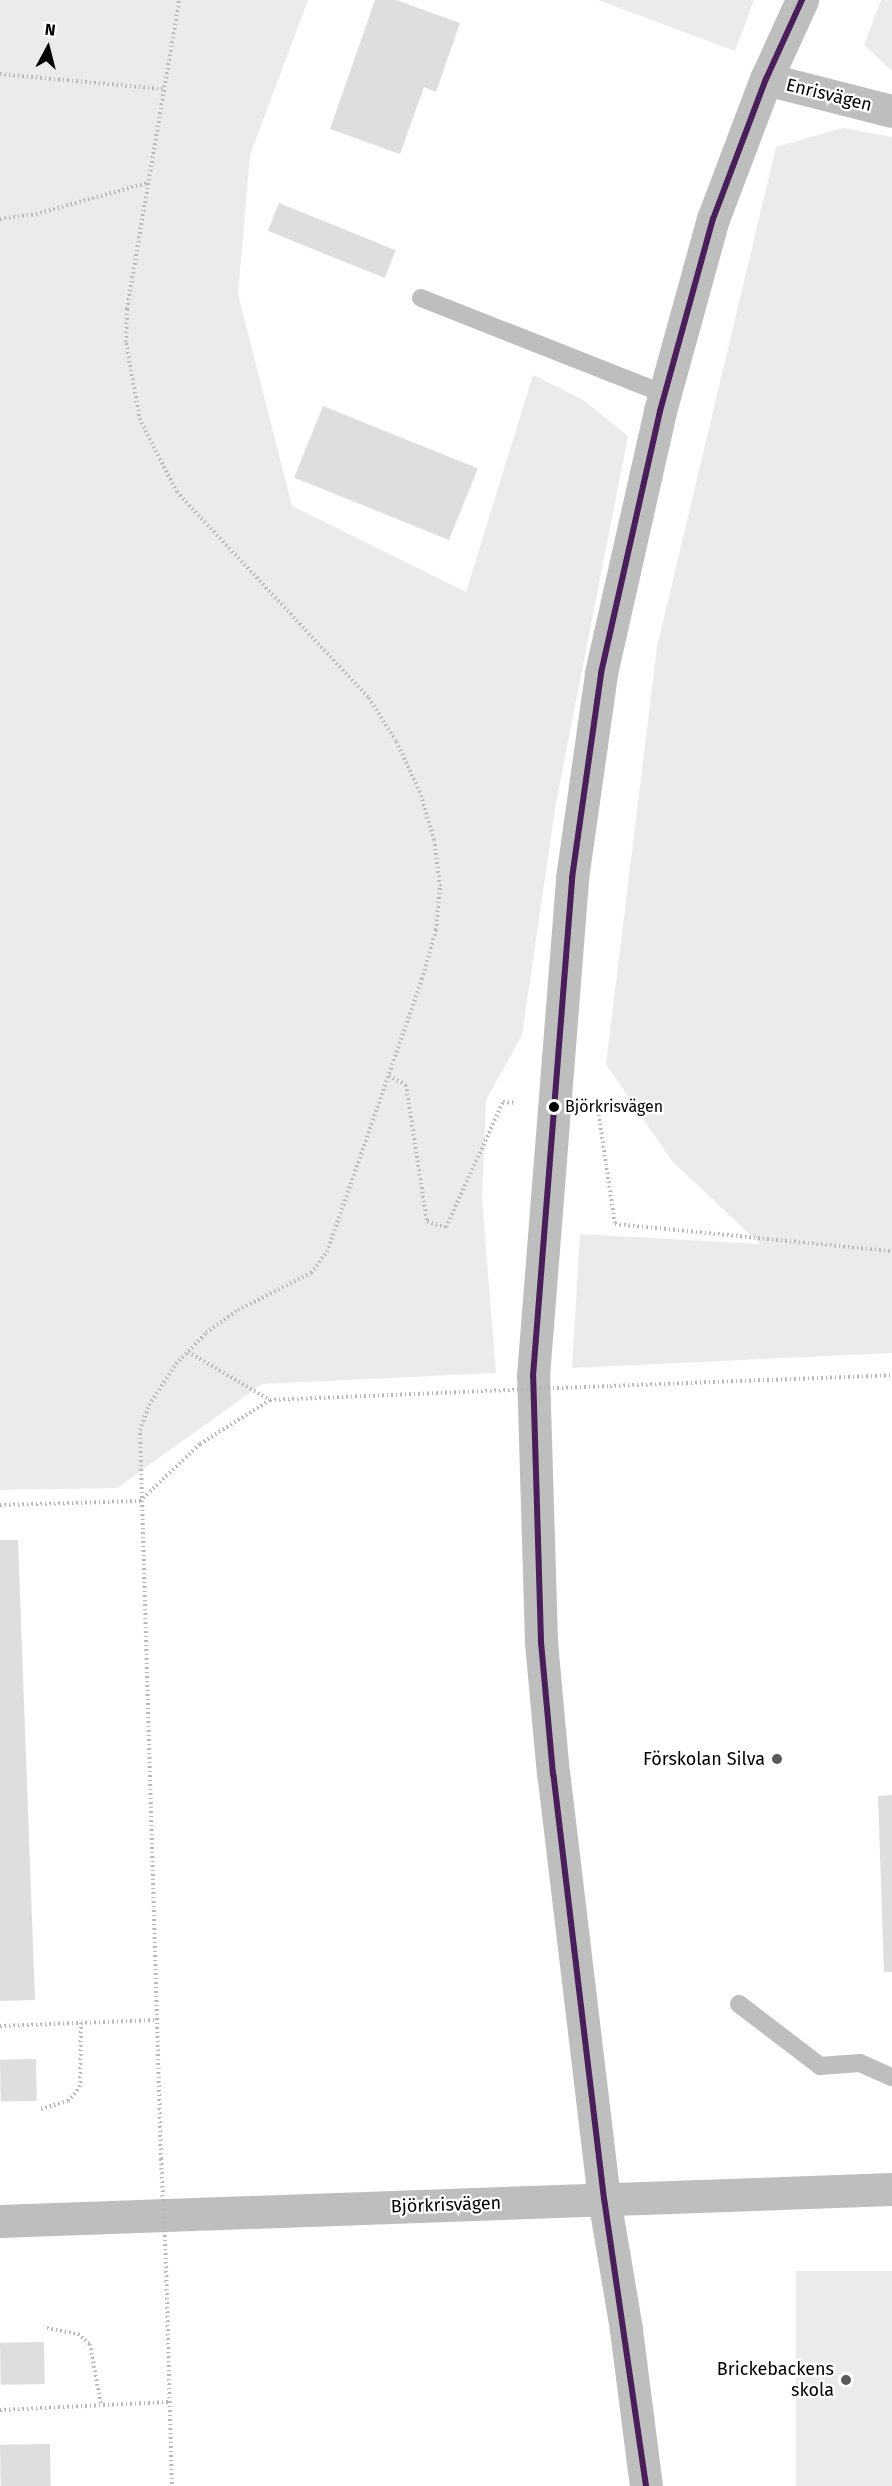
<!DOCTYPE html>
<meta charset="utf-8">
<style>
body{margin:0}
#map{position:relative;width:892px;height:2486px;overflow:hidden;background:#fff;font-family:"Fira Sans",sans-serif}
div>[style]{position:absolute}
.green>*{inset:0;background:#ebebeb;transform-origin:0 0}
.building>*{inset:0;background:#dedede;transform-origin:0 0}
.path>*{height:4px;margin-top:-2px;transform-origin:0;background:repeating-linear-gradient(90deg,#b9b9b9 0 1.5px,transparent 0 4.5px)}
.service>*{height:18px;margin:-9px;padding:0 9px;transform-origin:9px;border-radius:9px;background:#bebebe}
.minor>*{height:33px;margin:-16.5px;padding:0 16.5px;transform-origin:16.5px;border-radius:16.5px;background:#bebebe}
.path-bridge>*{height:4px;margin-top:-2px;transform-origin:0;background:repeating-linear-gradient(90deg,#b9b9b9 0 1.5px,transparent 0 4.5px)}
.bus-1>*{height:6px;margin:-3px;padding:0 3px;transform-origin:3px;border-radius:3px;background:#481f59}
.dots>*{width:16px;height:16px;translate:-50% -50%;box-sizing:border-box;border:3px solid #fff;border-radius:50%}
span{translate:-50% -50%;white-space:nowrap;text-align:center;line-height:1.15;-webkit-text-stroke:4.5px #fff;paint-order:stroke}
.bus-label{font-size:16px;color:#000}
.left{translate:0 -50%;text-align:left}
.street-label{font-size:18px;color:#000}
.poi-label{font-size:18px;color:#000}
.right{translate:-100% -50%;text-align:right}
.north{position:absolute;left:18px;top:18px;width:60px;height:60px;-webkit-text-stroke:4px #fff;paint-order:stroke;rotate:7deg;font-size:16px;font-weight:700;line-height:24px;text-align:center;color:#000}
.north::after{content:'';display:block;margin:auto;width:21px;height:27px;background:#000;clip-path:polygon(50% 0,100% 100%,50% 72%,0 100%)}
</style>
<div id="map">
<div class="green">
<i style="clip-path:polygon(0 0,308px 0,250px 155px,238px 294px,292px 506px,466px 592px,533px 375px,582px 399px,628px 436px,556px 803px,522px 1035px,486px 1100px,482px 1199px,496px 1373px,262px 1384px,117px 1488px,0 1490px)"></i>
<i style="clip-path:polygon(598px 0,754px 0,735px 51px)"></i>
<i style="clip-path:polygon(881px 0,892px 0,892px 71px,864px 45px)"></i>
<i style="clip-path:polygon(842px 128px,892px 137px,892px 1353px,572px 1368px,580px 1234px,760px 1244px,672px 1161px,606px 1064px,657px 647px,776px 147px)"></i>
<i style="left:892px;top:2271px;width:215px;height:96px;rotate:90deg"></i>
</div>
<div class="building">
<i style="clip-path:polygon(375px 0,396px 0,460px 23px,436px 92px,424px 87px,400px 154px,330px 129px)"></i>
<i style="left:279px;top:203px;width:126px;height:30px;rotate:22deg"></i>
<i style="left:323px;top:406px;width:167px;height:77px;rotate:22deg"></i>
<i style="clip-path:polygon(0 1540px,18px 1540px,35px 2000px,0 2001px)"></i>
<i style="clip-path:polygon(892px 1795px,892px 1972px,884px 1972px,878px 1796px)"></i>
<i style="left:36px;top:2059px;width:42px;height:36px;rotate:89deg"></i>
<i style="left:44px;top:2342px;width:42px;height:44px;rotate:89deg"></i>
<i style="left:50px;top:2444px;width:42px;height:50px;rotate:89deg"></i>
</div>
<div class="path">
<i style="left:0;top:74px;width:163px;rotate:5.3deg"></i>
<i style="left:0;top:219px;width:36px;rotate:-8deg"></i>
<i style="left:36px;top:214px;width:115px;rotate:-15.6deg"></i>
<i style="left:389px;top:1076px;width:19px;rotate:28deg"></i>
<i style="left:406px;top:1085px;width:139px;rotate:81.3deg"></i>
<i style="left:427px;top:1222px;width:20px;rotate:15deg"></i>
<i style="left:446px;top:1227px;width:137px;rotate:-65.5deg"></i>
<i style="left:503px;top:1102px;width:13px;rotate:4deg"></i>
<i style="left:596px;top:1097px;width:128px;rotate:81.5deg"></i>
<i style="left:615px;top:1224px;width:278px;rotate:5.6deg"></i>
<i style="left:188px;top:1352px;width:95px;rotate:30.3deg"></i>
<i style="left:610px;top:1386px;width:282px;rotate:-2.2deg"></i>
<i style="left:0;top:1505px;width:140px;rotate:-1.6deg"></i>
<i style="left:140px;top:1501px;width:83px;rotate:-43.5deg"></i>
<i style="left:200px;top:1444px;width:83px;rotate:-32.2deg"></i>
<i style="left:270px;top:1400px;width:211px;rotate:-2.4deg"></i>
<i style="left:0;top:2026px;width:156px;rotate:-2.2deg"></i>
<i style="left:41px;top:2109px;width:28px;rotate:-17deg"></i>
<i style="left:68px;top:2101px;width:18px;rotate:-49deg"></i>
<i style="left:80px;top:2087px;width:64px;rotate:-89.1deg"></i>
<i style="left:161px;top:2159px;width:729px;rotate:-91.65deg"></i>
<i style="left:140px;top:1430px;width:27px;rotate:-70deg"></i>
<i style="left:149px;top:1405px;width:49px;rotate:-56.6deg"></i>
<i style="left:176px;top:1364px;width:43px;rotate:-45.9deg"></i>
<i style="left:206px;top:1333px;width:39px;rotate:-36deg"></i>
<i style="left:238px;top:1310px;width:82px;rotate:-26.9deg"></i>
<i style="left:311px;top:1273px;width:26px;rotate:-53deg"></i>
<i style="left:327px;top:1252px;width:289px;rotate:-70.8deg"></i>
<i style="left:422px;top:979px;width:51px;rotate:-74.1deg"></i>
<i style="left:436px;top:930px;width:44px;rotate:-84.8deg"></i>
<i style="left:440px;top:886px;width:46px;rotate:-97.4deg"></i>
<i style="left:434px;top:840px;width:50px;rotate:-106.3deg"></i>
<i style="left:420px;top:792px;width:56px;rotate:-115.2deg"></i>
<i style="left:396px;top:741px;width:52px;rotate:-122.5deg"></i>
<i style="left:368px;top:697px;width:280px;rotate:-133deg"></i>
<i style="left:177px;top:492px;width:81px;rotate:-117.2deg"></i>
<i style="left:140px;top:420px;width:79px;rotate:-100.2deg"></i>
<i style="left:126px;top:342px;width:33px;rotate:-88deg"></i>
<i style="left:127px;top:309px;width:313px;rotate:-80.4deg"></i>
<i style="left:166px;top:2262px;width:224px;rotate:88.5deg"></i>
<i style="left:47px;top:2328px;width:32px;rotate:11deg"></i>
<i style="left:78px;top:2334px;width:16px;rotate:40deg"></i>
<i style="left:90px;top:2344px;width:62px;rotate:79.8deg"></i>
<i style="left:0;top:2410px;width:169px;rotate:-2.7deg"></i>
</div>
<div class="service">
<i style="left:421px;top:298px;width:262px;rotate:21.5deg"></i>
<i style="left:739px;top:2004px;width:102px;rotate:37.4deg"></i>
<i style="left:820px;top:2066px;width:40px;rotate:-4.3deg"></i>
<i style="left:860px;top:2063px;width:35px;rotate:24deg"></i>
</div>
<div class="minor">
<i style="left:766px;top:79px;width:130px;rotate:14.3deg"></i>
<i style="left:0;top:2221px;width:893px;rotate:-2.05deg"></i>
<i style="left:646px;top:2486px;width:158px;rotate:-97.3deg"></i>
<i style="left:626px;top:2329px;width:132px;rotate:-99.6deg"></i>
<i style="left:604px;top:2199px;width:428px;rotate:-96.8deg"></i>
<i style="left:553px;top:1774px;width:134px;rotate:-95.2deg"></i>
<i style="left:541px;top:1641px;width:265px;rotate:-91.7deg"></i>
<i style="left:533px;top:1376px;width:500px;rotate:-85.5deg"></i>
<i style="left:572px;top:878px;width:207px;rotate:-81.9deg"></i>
<i style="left:601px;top:673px;width:269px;rotate:-77.3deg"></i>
<i style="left:660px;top:411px;width:199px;rotate:-74.6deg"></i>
<i style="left:713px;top:219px;width:150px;rotate:-69.3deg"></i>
<i style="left:766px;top:79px;width:87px;rotate:-65.5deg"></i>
</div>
<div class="path-bridge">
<i style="left:481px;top:1391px;width:129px;rotate:-2.2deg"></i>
<i style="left:161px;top:2159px;width:103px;rotate:87.2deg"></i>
</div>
<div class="bus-1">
<i style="left:646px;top:2486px;width:290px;rotate:-98.3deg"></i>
<i style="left:604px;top:2199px;width:428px;rotate:-96.8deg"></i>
<i style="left:553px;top:1774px;width:134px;rotate:-95.2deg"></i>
<i style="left:541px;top:1641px;width:265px;rotate:-91.7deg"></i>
<i style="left:533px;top:1376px;width:500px;rotate:-85.5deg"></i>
<i style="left:572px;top:878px;width:207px;rotate:-81.9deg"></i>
<i style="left:601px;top:673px;width:269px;rotate:-77.3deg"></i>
<i style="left:660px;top:411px;width:199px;rotate:-74.6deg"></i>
<i style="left:713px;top:219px;width:150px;rotate:-69.3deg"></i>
<i style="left:766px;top:79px;width:87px;rotate:-65.5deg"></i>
</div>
<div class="dots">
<i style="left:554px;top:1107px;background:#000"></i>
<i style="left:777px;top:1759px;background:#595959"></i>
<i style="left:846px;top:2380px;background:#595959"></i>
</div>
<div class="bus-label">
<span class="left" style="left:565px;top:1107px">Björkrisvägen</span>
</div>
<div class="street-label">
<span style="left:829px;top:95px;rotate:14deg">Enrisvägen</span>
<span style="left:446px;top:2205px;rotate:-2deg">Björkrisvägen</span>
</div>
<div class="poi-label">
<span class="right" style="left:765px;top:1759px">Förskolan Silva</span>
<span class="right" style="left:834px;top:2380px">Brickebackens<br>skola</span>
</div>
<div class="north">N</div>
</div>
